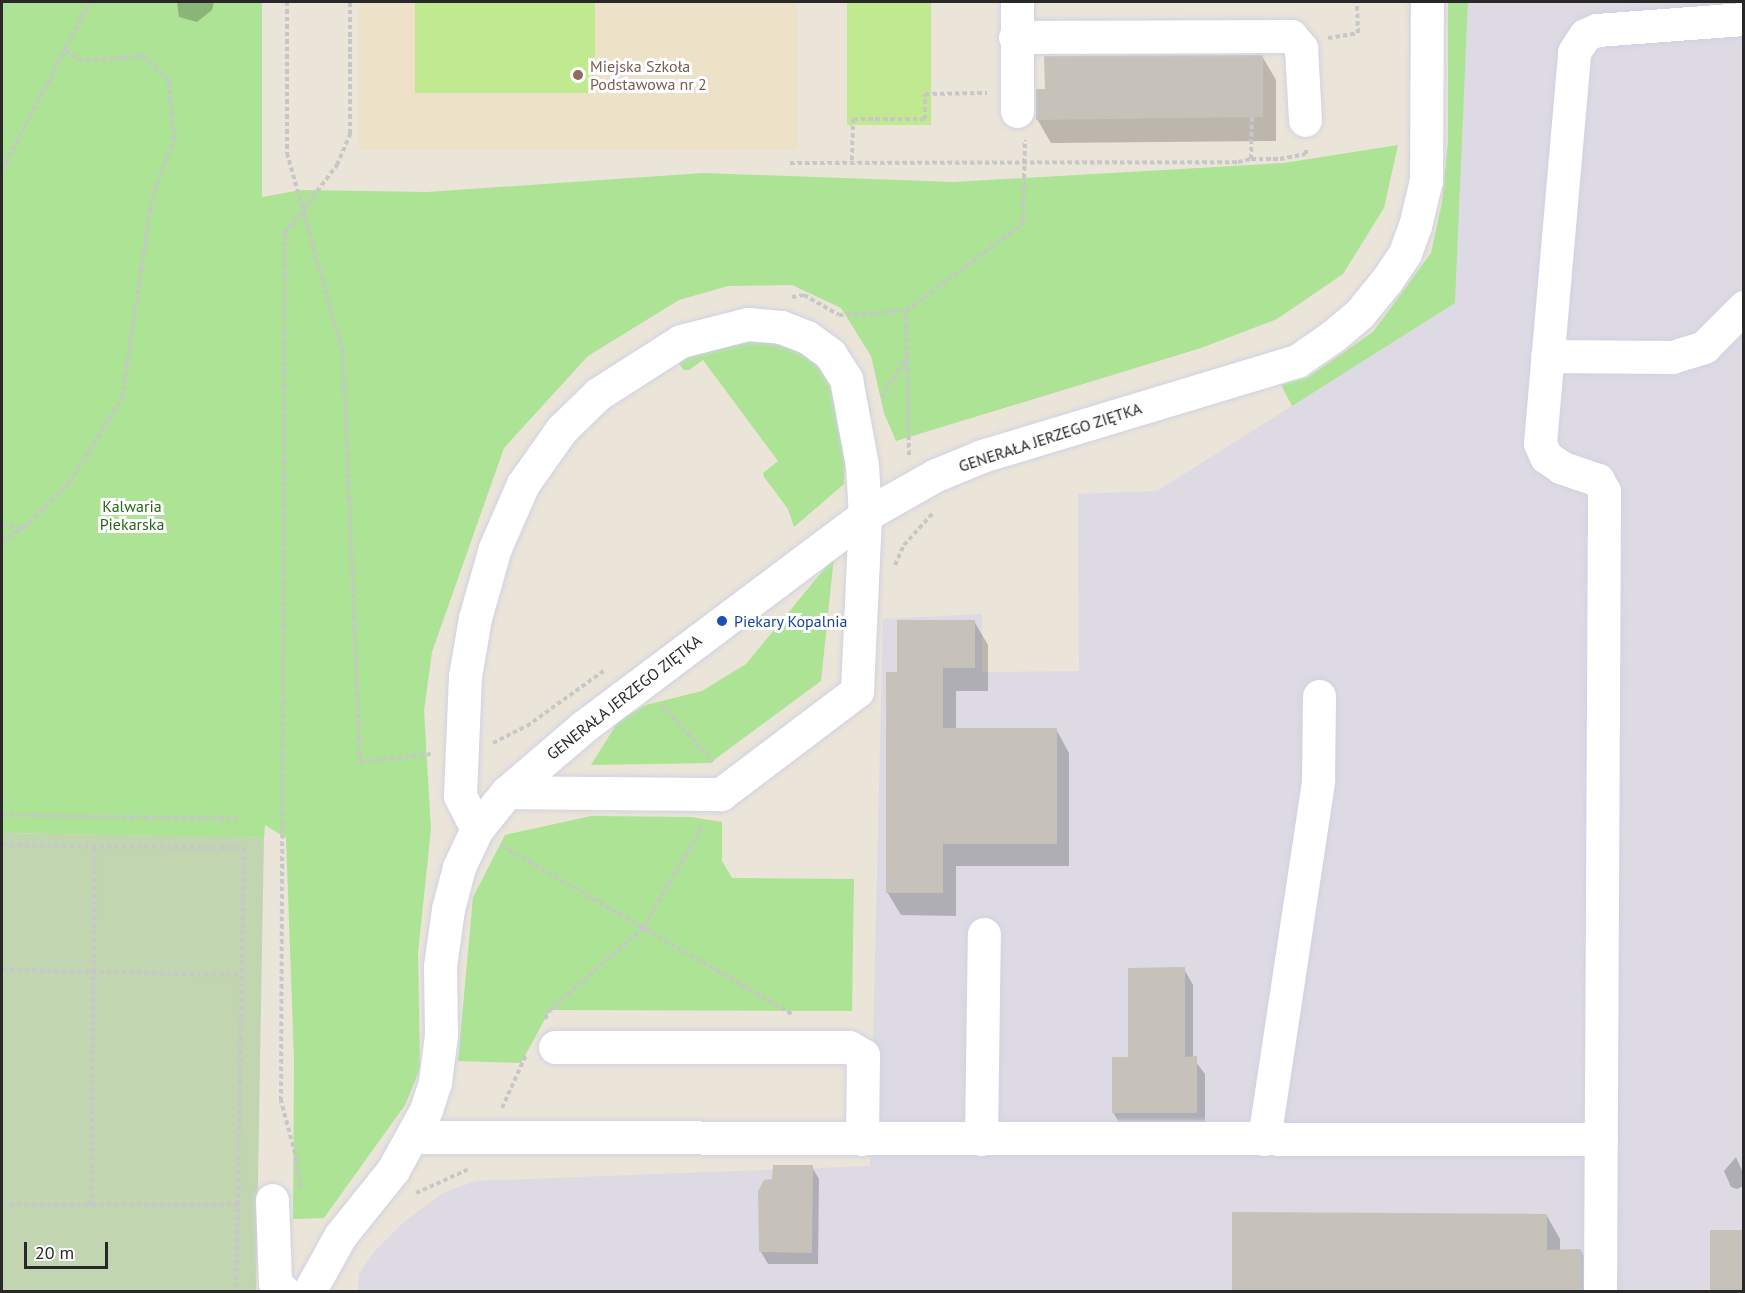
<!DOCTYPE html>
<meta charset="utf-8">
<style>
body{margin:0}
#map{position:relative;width:1745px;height:1293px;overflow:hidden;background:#ebe4d9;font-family:"PT Sans",sans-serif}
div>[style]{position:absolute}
.industrial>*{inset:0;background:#dddae3}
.education>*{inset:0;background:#ede2c8;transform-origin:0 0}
.green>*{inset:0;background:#ade394}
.cemetery>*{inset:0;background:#c1d5b0;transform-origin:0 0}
.pitch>*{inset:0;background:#c1ea90;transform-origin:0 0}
.shadow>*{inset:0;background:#0003;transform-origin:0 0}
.building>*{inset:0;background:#c6c1b9;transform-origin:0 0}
.path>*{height:4px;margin-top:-2px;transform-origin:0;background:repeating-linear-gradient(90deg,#c7c7c7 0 4.5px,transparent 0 7.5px)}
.roads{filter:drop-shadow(0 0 2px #cfd2e2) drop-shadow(0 0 2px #cfd2e2)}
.minor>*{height:33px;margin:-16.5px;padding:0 16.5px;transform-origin:16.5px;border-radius:16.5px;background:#fff}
.dots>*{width:16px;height:16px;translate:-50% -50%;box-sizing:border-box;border:3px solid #fff;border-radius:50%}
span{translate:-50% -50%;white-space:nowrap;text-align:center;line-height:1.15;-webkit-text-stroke:6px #fff;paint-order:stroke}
.education-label{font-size:16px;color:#785e54}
.left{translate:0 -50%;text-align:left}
.street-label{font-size:16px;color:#282828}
.park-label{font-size:16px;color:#266518}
.transit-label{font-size:16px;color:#164399}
.frame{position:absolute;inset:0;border:3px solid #282828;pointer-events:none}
.scale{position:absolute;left:24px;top:1242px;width:84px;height:27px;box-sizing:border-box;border:3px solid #282828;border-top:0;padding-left:8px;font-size:18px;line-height:21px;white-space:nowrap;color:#282828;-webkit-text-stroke:4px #fff;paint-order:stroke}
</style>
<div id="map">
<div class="industrial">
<i style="clip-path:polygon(1468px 2px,1743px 2px,1743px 1291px,358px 1292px,359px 1274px,373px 1253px,406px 1220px,445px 1192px,476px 1181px,870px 1166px,883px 619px,982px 614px,982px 672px,1079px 671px,1078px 494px,1157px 491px,1455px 303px)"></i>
</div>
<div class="education">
<i style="left:359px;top:2px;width:438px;height:148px"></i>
</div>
<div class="green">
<i style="clip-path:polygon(2px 2px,262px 2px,262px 197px,301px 190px,427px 192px,703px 173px,953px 182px,1284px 163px,1398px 145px,1384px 208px,1343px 274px,1277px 319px,1201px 348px,896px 441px,884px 413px,871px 356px,841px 308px,792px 285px,728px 286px,679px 300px,588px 356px,504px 448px,432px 652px,424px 711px,431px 829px,418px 953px,420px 1069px,405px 1105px,324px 1218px,293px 1219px,294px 1059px,286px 838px,265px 825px,264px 838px,2px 833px)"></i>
<i style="clip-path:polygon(1468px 2px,1455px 303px,1292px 406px,1281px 385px,1308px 377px,1373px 332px,1431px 253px,1442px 202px,1448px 141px,1448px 3px)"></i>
<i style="clip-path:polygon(733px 338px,796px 344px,833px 377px,846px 432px,844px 484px,794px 527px,788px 509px,764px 477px,763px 473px,778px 461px,703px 360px,689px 370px,684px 370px,677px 361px,679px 354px)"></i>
<i style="clip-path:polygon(834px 557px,821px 681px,710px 763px,591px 765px,619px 720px,646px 705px,702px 691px,746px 664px)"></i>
<i style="clip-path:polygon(591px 816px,691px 817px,722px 822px,722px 861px,732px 878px,854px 879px,852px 1011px,550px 1010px,521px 1063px,458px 1061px,473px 897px,505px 835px)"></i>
</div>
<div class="cemetery">
<i style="left:2px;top:833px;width:262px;height:459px;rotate:1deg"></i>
</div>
<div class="pitch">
<i style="left:415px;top:2px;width:180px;height:91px"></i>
<i style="left:847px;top:2px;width:84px;height:123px"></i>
</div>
<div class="shadow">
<i style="clip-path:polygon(177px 2px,214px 2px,212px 10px,197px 22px,179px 17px)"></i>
<i style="clip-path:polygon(1262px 56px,1276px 80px,1276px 141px,1051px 143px,1037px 119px)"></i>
<i style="clip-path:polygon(974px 621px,988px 645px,988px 691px,956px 691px,956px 729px,1056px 729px,1069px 753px,1069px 866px,956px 866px,956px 916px,901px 915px,887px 892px,899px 674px)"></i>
<i style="clip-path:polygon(1184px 969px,1193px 985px,1193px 1058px,1205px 1074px,1205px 1128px,1122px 1128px,1113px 1112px)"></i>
<i style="clip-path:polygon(1736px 1157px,1744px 1175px,1744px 1186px,1737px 1189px,1731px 1187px,1724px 1171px)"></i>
<i style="clip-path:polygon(812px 1167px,819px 1179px,818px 1264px,768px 1264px,761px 1252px,760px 1192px)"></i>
<i style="clip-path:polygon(1547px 1216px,1560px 1239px,1560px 1251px,1581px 1251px,1594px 1274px,1595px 1292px,1233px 1292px)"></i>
<i style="left:1712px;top:1231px;width:32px;height:61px"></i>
</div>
<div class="building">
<i style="clip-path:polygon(1263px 55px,1263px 117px,1036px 120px,1036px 89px,1045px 89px,1044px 56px)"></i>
<i style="clip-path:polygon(897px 620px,975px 620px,975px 668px,943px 668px,943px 728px,1057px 728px,1057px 844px,943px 844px,943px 893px,886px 893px,886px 672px,897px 672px)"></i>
<i style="clip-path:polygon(1185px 967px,1185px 1057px,1197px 1056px,1197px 1113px,1112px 1113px,1112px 1057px,1128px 1057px,1128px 968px)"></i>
<i style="clip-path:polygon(773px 1165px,813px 1165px,812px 1253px,759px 1252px,758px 1191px,764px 1180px,772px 1179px)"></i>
<i style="clip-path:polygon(1232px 1212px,1547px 1214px,1547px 1250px,1581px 1249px,1581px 1292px,1232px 1292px)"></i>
<i style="left:1710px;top:1230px;width:33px;height:62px"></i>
</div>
<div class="path">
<i style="left:287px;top:2px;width:151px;rotate:90deg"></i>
<i style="left:287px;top:153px;width:209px;rotate:74.4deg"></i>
<i style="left:343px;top:354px;width:408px;rotate:87.6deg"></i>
<i style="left:360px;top:762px;width:71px;rotate:-6.4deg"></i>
<i style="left:1328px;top:38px;width:30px;rotate:-9deg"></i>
<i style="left:1358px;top:33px;width:31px;rotate:-92deg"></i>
<i style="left:1251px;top:159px;width:29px"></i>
<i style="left:1280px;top:159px;width:26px;rotate:-11deg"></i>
<i style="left:1306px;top:154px;width:5px;rotate:-90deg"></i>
<i style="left:852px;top:160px;width:41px;rotate:-88.6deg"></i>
<i style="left:853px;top:119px;width:72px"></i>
<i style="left:925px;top:119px;width:25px;rotate:-90deg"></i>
<i style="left:925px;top:94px;width:62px;rotate:-0.9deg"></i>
<i style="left:790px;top:163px;width:448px;rotate:-0.1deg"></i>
<i style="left:1238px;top:162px;width:13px;rotate:-13deg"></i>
<i style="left:1251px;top:159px;width:42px;rotate:-88.6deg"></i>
<i style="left:2px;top:170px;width:190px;rotate:-62.4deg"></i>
<i style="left:792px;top:297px;width:12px;rotate:-9deg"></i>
<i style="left:804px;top:295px;width:40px;rotate:29.7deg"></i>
<i style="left:839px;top:315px;width:67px;rotate:-3.4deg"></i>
<i style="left:882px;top:397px;width:47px;rotate:-58deg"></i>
<i style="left:909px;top:455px;width:144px;rotate:-91.2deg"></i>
<i style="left:906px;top:311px;width:146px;rotate:-36.9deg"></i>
<i style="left:1023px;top:223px;width:83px;rotate:-88.6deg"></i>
<i style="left:2px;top:525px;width:20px;rotate:9deg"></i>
<i style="left:2px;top:541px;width:25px;rotate:-32deg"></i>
<i style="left:23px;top:528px;width:66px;rotate:-44.4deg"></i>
<i style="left:70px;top:482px;width:99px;rotate:-58.2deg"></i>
<i style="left:122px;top:398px;width:202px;rotate:-81.5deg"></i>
<i style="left:152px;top:198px;width:63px;rotate:-69.6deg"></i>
<i style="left:174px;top:139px;width:58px;rotate:-94.9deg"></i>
<i style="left:169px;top:81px;width:36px;rotate:-136deg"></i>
<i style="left:143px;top:56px;width:61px;rotate:175.3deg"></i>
<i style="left:82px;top:61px;width:19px;rotate:-148deg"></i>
<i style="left:895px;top:565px;width:22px;rotate:-66deg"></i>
<i style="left:904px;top:545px;width:43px;rotate:-47.8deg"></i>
<i style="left:662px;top:705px;width:76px;rotate:48.2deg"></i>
<i style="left:493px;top:743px;width:38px;rotate:-27deg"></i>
<i style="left:527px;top:726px;width:96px;rotate:-35.7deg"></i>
<i style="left:2px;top:815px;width:235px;rotate:1deg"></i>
<i style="left:2px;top:845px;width:242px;rotate:0.7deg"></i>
<i style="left:244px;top:848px;width:444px;rotate:91deg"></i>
<i style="left:502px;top:846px;width:337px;rotate:30.1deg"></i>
<i style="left:2px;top:970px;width:239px;rotate:1.2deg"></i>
<i style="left:545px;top:1019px;width:10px;rotate:-61deg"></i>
<i style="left:550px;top:1010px;width:124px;rotate:-41.4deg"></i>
<i style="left:643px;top:928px;width:119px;rotate:-59.8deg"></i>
<i style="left:502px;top:1108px;width:58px;rotate:-65.6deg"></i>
<i style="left:300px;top:1187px;width:26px;rotate:-97deg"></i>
<i style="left:297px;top:1161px;width:62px;rotate:-104.9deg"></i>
<i style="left:281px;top:1101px;width:868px;rotate:-89.74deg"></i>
<i style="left:285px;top:233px;width:86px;rotate:-52.6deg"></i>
<i style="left:337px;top:165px;width:34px;rotate:-67deg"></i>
<i style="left:350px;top:134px;width:132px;rotate:-90deg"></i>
<i style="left:416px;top:1193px;width:58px;rotate:-24.4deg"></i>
<i style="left:2px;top:1205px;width:236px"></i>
<i style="left:91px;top:1205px;width:359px;rotate:-89.4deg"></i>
</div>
<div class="roads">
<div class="minor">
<i style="left:1015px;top:37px;width:276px;rotate:-0.2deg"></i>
<i style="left:1291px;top:36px;width:16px;rotate:50deg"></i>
<i style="left:1301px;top:48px;width:72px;rotate:86.8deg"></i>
<i style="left:1017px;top:111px;width:109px;rotate:-90deg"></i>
<i style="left:1547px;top:356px;width:125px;rotate:0.5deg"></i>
<i style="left:1672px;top:357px;width:34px;rotate:-17deg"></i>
<i style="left:1704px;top:347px;width:57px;rotate:-45deg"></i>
<i style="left:477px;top:829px;width:38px;rotate:-117deg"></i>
<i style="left:460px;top:795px;width:119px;rotate:-87.6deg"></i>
<i style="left:465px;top:676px;width:59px;rotate:-80.2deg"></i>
<i style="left:475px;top:618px;width:73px;rotate:-74.1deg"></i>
<i style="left:495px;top:548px;width:70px;rotate:-66.4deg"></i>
<i style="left:523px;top:484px;width:67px;rotate:-54.7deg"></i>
<i style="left:562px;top:429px;width:50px;rotate:-44.2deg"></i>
<i style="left:598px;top:394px;width:98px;rotate:-32.6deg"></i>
<i style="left:681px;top:341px;width:69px;rotate:-14.2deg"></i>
<i style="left:748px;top:324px;width:33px;rotate:5deg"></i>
<i style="left:781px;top:327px;width:28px;rotate:21deg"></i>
<i style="left:807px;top:337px;width:29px;rotate:36deg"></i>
<i style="left:830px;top:354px;width:30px;rotate:57deg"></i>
<i style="left:846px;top:379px;width:87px;rotate:79.5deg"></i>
<i style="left:862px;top:465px;width:50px;rotate:86.6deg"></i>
<i style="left:865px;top:515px;width:176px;rotate:92.6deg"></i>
<i style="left:857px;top:691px;width:171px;rotate:142.9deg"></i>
<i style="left:721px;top:794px;width:214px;rotate:-179.5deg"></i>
<i style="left:555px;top:1047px;width:294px"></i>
<i style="left:849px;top:1047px;width:16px;rotate:30deg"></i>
<i style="left:863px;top:1055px;width:84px;rotate:90.7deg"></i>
<i style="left:412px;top:1137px;width:1189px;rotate:0.1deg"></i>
<i style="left:981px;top:1139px;width:205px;rotate:-89.2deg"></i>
<i style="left:1264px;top:1139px;width:363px;rotate:-81.4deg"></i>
<i style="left:1318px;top:780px;width:84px;rotate:-89.3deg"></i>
<i style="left:272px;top:1200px;width:83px;rotate:87.9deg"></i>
<i style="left:275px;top:1283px;width:13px;rotate:45deg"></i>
<i style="left:309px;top:1292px;width:64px;rotate:-61deg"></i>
<i style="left:340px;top:1236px;width:85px;rotate:-51.2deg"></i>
<i style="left:393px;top:1170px;width:68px;rotate:-61.2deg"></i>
<i style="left:426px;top:1110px;width:29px;rotate:-72deg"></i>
<i style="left:435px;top:1082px;width:47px;rotate:-82.7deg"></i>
<i style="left:441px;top:1035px;width:69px;rotate:-90.8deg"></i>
<i style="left:440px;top:966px;width:58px;rotate:-82deg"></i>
<i style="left:448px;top:909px;width:43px;rotate:-75.3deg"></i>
<i style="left:459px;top:867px;width:42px;rotate:-64.7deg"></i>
<i style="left:477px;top:829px;width:48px;rotate:-51deg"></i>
<i style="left:507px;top:792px;width:100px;rotate:-40.5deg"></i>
<i style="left:583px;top:727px;width:353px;rotate:-36.9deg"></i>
<i style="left:865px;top:515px;width:81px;rotate:-29.4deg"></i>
<i style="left:936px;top:475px;width:50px;rotate:-22.4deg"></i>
<i style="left:982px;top:456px;width:329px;rotate:-16.8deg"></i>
<i style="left:1297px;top:361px;width:44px;rotate:-34.8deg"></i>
<i style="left:1333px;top:336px;width:35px;rotate:-40deg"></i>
<i style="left:1360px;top:313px;width:43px;rotate:-50.7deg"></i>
<i style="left:1387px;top:280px;width:32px;rotate:-56deg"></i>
<i style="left:1405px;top:253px;width:29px;rotate:-70deg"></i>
<i style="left:1415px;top:226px;width:47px;rotate:-76.6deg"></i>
<i style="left:1426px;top:180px;width:178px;rotate:-89.7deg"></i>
<i style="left:1600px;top:1292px;width:801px;rotate:-89.71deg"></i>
<i style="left:1604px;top:491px;width:13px;rotate:-119deg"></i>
<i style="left:1598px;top:480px;width:39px;rotate:-161deg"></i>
<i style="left:1561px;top:467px;width:18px;rotate:-146deg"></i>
<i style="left:1546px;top:457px;width:15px;rotate:-113deg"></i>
<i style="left:1540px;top:443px;width:392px;rotate:-85deg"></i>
<i style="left:1574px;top:52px;width:20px;rotate:-57deg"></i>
<i style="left:1585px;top:35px;width:13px;rotate:-23deg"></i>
<i style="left:1597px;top:30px;width:147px;rotate:-4.3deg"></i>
</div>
</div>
<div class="dots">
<i style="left:578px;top:75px;background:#8d6e63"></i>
<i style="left:722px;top:621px;background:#1a4fb4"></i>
</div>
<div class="education-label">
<span class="left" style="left:590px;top:75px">Miejska Szkoła<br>Podstawowa nr 2</span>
</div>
<div class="street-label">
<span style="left:1050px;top:437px;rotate:-18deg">GENERAŁA JERZEGO ZIĘTKA</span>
<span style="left:624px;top:697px;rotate:-38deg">GENERAŁA JERZEGO ZIĘTKA</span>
</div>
<div class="park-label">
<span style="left:132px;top:515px">Kalwaria<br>Piekarska</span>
</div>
<div class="transit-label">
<span class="left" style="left:734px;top:621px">Piekary Kopalnia</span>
</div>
<div class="frame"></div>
<div class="scale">20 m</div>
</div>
